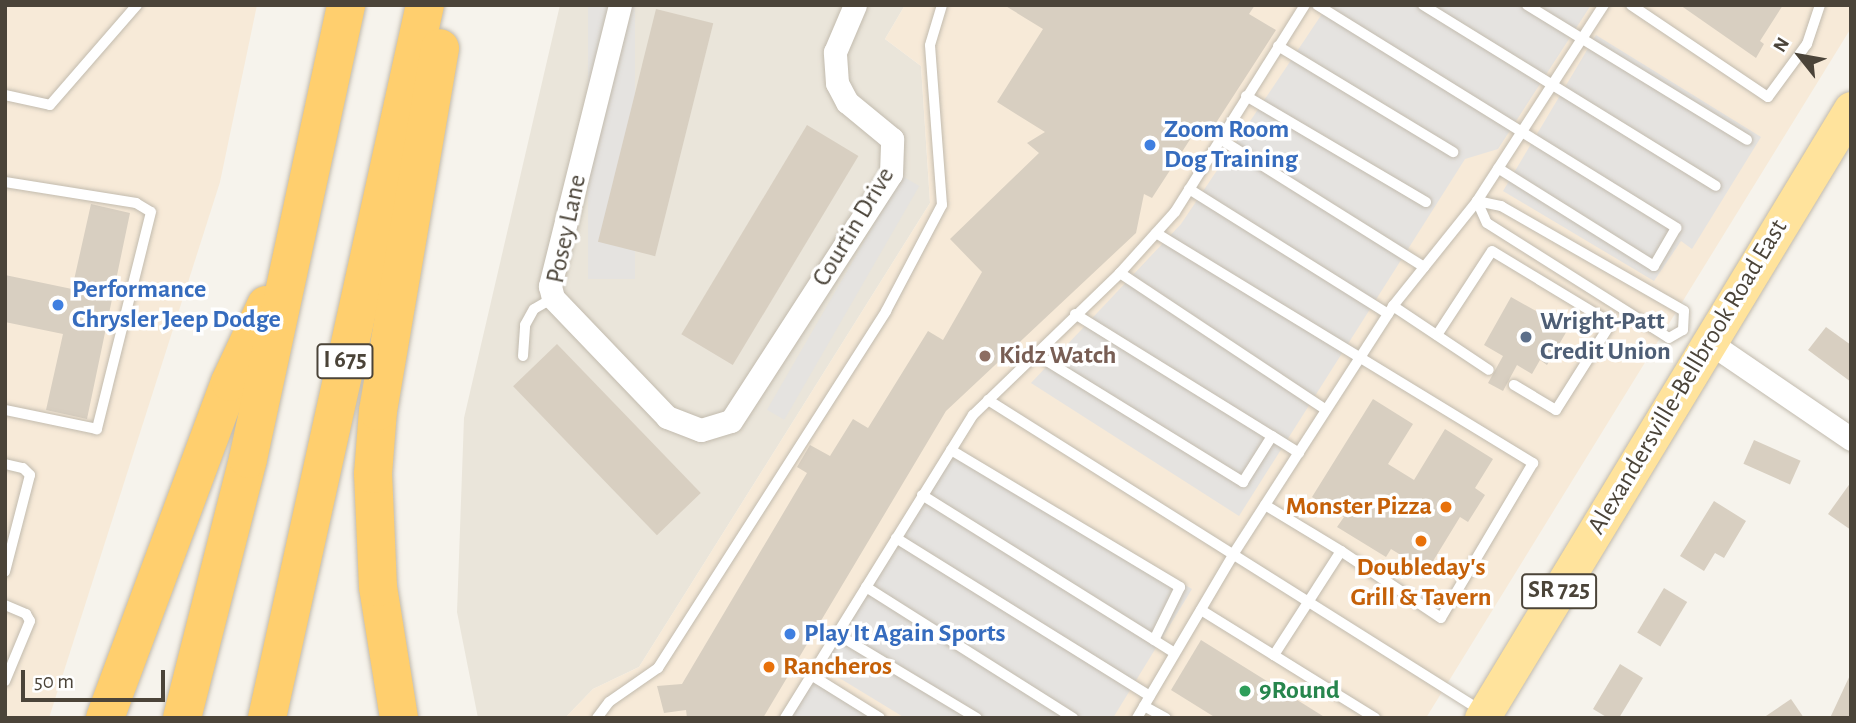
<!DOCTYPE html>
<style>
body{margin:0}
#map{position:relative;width:1856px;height:723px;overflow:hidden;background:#f6f3ec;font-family:"Alegreya Sans",sans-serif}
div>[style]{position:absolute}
.residential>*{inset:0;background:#eae5da}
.commercial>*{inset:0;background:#f7ead8}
.parking>*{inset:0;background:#e5e3e0;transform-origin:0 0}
.building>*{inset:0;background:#d8cfc1;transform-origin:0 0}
.roads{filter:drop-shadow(0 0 2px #c2bbae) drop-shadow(0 0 2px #c2bbae)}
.service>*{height:10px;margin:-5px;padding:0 5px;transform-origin:5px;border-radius:5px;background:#fff}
.minor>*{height:23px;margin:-11.5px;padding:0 11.5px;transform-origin:11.5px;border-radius:11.5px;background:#fff}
.primary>*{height:35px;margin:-17.5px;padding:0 17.5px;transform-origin:17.5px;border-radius:17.5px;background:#ffe39c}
.motorway>*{height:38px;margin:-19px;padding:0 19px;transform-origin:19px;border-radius:19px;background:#ffcf6e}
.dots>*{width:19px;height:19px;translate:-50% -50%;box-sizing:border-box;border:4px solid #fff;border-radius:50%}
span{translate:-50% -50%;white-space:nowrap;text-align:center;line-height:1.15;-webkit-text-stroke:7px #fff;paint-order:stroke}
.shield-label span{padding:2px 5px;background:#fff;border:2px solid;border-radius:5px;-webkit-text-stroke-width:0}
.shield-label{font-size:24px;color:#4b4439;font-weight:700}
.shop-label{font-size:26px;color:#366cbe;font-weight:700}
.left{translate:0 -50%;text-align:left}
.street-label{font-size:26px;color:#4b4439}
.service-label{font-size:26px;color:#4e5e75;font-weight:700}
.education-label{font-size:26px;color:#785e54;font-weight:700}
.food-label{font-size:26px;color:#c56008;font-weight:700}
.right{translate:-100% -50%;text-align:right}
.leisure-label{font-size:26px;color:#27864d;font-weight:700}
.frame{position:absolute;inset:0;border:7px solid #4b4439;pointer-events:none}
.north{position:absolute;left:1765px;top:21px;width:70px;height:70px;-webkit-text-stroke:5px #fff;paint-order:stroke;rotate:301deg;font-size:19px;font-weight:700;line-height:28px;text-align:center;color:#4b4439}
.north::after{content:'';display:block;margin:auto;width:24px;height:32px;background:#4b4439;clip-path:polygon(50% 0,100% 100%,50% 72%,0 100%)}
.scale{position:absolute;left:21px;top:670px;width:144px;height:32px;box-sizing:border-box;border:4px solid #4b4439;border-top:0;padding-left:9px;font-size:21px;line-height:24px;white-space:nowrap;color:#4b4439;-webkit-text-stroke:5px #fff;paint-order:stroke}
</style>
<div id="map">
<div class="residential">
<i style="clip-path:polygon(560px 5px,905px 5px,885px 39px,921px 66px,930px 203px,639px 667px,593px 689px,565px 718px,478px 718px,457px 612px,464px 418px)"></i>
</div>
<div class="commercial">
<i style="clip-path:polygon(5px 5px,257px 5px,220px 182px,49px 718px,5px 718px)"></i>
<i style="clip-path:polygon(905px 5px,1851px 5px,1851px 28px,1426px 718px,565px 718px,593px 689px,639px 667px,930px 203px,921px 66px,885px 39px)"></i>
</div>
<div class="parking">
<i style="left:588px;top:5px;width:47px;height:274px"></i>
<i style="clip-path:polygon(1328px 5px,1591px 5px,1498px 149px,1465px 159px,1239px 516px,1031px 383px,1181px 224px)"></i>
<i style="clip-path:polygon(1596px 35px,1761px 137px,1692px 249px,1681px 241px,1654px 281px,1503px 191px)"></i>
<i style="left:902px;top:176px;width:20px;height:270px;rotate:30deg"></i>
<i style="clip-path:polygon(951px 450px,1192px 589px,1113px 718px,905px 718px,818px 665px)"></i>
<i style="clip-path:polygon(811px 675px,880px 718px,785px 718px)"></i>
</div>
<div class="building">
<i style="clip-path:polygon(1004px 5px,1255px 5px,1249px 14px,1276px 30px,1214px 126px,1202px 121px,1152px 198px,1144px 194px,1136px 233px,946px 411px,763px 718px,687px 718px,686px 710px,664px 713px,657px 686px,682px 684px,807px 473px,797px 467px,810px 445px,830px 456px,853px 419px,868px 428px,928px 331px,943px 340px,982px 272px,950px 239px,1039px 153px,1027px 143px,1045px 132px,997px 102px,1043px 29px)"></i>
<i style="clip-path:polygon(1680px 5px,1783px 5px,1760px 41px,1764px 44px,1756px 58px)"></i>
<i style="left:656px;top:9px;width:59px;height:240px;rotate:14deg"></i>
<i style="left:807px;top:125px;width:60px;height:244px;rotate:31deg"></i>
<i style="clip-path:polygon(91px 204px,130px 213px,87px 419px,46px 410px,63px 334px,5px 322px,5px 275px,72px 289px)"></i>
<i style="clip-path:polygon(1511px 297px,1568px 329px,1547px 365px,1540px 360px,1532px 374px,1517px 365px,1503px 391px,1488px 383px,1503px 356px,1484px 345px)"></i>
<i style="clip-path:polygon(1826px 327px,1851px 345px,1851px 382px,1808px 350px)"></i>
<i style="left:557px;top:344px;width:207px;height:61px;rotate:46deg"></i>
<i style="clip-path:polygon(1373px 399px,1413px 424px,1388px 464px,1414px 480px,1445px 429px,1493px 459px,1475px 488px,1485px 495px,1468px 522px,1460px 517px,1427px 571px,1391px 549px,1386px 557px,1337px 527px,1344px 517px,1312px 497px)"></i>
<i style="left:1754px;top:440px;width:51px;height:26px;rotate:24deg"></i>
<i style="clip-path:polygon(1851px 482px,1851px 530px,1828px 514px)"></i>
<i style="clip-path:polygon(1714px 501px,1746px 521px,1724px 558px,1715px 553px,1704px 571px,1680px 556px)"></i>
<i style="left:1664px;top:588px;width:27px;height:52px;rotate:31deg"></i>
<i style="clip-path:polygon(1201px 640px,1326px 718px,1216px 718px,1171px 690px)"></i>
<i style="clip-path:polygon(1620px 664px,1643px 678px,1619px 718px,1608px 718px,1593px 709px)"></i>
<i style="clip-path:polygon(1851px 673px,1851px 718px,1830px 718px)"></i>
<i style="clip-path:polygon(1791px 699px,1804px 718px,1763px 718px)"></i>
</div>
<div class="roads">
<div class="service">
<i style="left:1317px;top:5px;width:423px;rotate:31.8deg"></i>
<i style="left:1676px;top:228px;width:44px;rotate:120.1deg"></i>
<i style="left:1654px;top:266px;width:184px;rotate:-147.9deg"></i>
<i style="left:1423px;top:5px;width:344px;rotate:31.7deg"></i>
<i style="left:1527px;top:5px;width:258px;rotate:31.5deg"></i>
<i style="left:1631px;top:5px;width:165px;rotate:33.9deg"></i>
<i style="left:1768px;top:97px;width:66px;rotate:-53.7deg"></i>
<i style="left:1807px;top:44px;width:41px;rotate:-71.6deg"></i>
<i style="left:1278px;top:46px;width:205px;rotate:31.2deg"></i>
<i style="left:5px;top:95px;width:46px;rotate:12.5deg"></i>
<i style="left:50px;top:105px;width:133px;rotate:-49deg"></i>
<i style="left:1246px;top:96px;width:209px;rotate:30.5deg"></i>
<i style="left:1220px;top:139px;width:241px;rotate:32.1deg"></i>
<i style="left:5px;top:182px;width:133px;rotate:9.1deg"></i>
<i style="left:136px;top:203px;width:17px;rotate:31deg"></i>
<i style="left:151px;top:212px;width:224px;rotate:104deg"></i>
<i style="left:97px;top:429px;width:94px;rotate:-168.3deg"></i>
<i style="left:1189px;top:189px;width:235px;rotate:32.1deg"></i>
<i style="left:1477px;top:201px;width:24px;rotate:66deg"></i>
<i style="left:1487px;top:223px;width:215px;rotate:32.3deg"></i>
<i style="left:1669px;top:338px;width:16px;rotate:-30deg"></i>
<i style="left:1477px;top:201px;width:25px;rotate:12deg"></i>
<i style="left:1501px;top:206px;width:211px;rotate:29.8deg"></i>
<i style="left:1684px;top:311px;width:19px;rotate:93deg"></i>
<i style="left:1156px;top:233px;width:442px;rotate:31.4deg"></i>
<i style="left:1533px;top:463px;width:180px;rotate:120.7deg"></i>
<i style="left:1441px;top:618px;width:120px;rotate:-146.2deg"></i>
<i style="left:1120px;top:273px;width:247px;rotate:33.6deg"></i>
<i style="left:1393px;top:306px;width:115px;rotate:33.7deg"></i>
<i style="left:1075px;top:314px;width:232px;rotate:31.8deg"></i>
<i style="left:1437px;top:335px;width:100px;rotate:-56.8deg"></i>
<i style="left:1492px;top:251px;width:139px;rotate:31.2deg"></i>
<i style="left:1611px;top:323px;width:103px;rotate:122.3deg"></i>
<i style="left:1556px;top:410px;width:49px;rotate:-149.2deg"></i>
<i style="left:1034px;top:353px;width:246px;rotate:31.7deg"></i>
<i style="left:1243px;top:482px;width:54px;rotate:-57.8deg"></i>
<i style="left:1272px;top:436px;width:32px;rotate:32deg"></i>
<i style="left:523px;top:356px;width:31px;rotate:-86deg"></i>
<i style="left:525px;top:325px;width:18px;rotate:-61deg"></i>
<i style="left:534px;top:309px;width:22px;rotate:-30deg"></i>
<i style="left:988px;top:400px;width:582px;rotate:32.21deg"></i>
<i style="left:951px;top:450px;width:267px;rotate:30.9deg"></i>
<i style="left:1180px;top:587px;width:59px;rotate:116.1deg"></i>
<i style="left:5px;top:464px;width:18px;rotate:13deg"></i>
<i style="left:23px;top:468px;width:10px;rotate:45deg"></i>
<i style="left:30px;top:475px;width:100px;rotate:104.5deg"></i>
<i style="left:922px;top:495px;width:298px;rotate:32deg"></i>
<i style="left:1265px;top:505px;width:89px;rotate:31.2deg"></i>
<i style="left:1341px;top:551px;width:124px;rotate:122.8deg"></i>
<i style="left:896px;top:538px;width:299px;rotate:31.9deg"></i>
<i style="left:866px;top:587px;width:245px;rotate:32.3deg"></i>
<i style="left:5px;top:605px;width:23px;rotate:23deg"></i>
<i style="left:26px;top:614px;width:8px;rotate:60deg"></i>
<i style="left:30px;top:621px;width:65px;rotate:112.6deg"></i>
<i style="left:1201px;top:610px;width:205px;rotate:31.8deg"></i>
<i style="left:837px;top:634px;width:163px;rotate:31deg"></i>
<i style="left:811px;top:675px;width:81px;rotate:31.9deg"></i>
<i style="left:1144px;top:706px;width:25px;rotate:29deg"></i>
<i style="left:597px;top:718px;width:20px;rotate:-53deg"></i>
<i style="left:609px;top:702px;width:60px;rotate:-34.8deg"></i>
<i style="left:658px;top:668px;width:424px;rotate:-57.4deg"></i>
<i style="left:886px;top:311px;width:120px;rotate:-62.2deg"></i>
<i style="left:942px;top:205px;width:160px;rotate:-94.3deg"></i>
<i style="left:930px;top:45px;width:42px;rotate:-73.3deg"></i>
<i style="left:785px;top:718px;width:357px;rotate:-58.2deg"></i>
<i style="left:973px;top:415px;width:204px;rotate:-44deg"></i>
<i style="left:1120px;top:273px;width:82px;rotate:-48deg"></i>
<i style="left:1175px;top:212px;width:244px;rotate:-57.9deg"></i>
<i style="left:1137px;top:718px;width:191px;rotate:-59.5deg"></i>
<i style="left:1234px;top:553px;width:294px;rotate:-57.2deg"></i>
<i style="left:1393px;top:306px;width:134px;rotate:-51.3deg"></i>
<i style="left:1477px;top:201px;width:234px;rotate:-57.1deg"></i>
</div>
<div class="minor">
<i style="left:620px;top:5px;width:290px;rotate:104deg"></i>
<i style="left:550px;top:286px;width:12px;rotate:76deg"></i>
<i style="left:553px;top:298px;width:165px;rotate:46.2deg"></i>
<i style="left:667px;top:417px;width:36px;rotate:21deg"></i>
<i style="left:701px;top:430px;width:31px;rotate:-17deg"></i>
<i style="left:731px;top:421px;width:294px;rotate:-57.1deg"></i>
<i style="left:891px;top:174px;width:35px;rotate:-88deg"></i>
<i style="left:892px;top:139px;width:58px;rotate:-140.6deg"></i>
<i style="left:847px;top:102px;width:21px;rotate:-118deg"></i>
<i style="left:837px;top:83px;width:31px;rotate:-94deg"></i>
<i style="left:835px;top:52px;width:51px;rotate:-66.9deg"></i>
<i style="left:1709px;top:342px;width:172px;rotate:34.3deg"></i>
</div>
<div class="primary">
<i style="left:1482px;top:718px;width:712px;rotate:-58.79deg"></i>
</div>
<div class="motorway">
<i style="left:105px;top:718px;width:358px;rotate:-69.6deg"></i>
<i style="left:230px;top:382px;width:85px;rotate:-64.9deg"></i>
<i style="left:182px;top:718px;width:267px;rotate:-75.7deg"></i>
<i style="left:248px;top:459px;width:464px;rotate:-77.8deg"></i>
<i style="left:267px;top:718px;width:730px;rotate:-77.51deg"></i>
<i style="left:399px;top:718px;width:133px;rotate:-99.1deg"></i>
<i style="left:378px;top:587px;width:113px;rotate:-92.5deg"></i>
<i style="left:373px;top:474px;width:63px;rotate:-85.5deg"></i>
<i style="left:378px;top:411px;width:368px;rotate:-80.3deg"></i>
</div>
</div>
<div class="dots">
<i style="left:1150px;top:145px;background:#3f7fe0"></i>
<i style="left:58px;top:305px;background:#3f7fe0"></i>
<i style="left:1526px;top:337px;background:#5c6f8a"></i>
<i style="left:985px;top:356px;background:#8d6e63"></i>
<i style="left:1446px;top:507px;background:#e8710a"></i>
<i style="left:1421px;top:541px;background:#e8710a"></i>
<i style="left:790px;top:634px;background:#3f7fe0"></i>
<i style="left:769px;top:667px;background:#e8710a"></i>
<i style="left:1245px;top:691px;background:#2e9e5b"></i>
</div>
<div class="shield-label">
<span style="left:345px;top:361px">I 675</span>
<span style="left:1559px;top:591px">SR 725</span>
</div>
<div class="shop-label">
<span class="left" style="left:1164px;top:145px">Zoom Room<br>Dog Training</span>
<span class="left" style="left:72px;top:305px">Performance<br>Chrysler Jeep Dodge</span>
<span class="left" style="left:804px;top:634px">Play It Again Sports</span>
</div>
<div class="street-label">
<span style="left:854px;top:227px;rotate:-59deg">Courtin Drive</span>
<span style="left:567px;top:229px;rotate:-78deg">Posey Lane</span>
<span style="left:1688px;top:377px;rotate:-59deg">Alexandersville-Bellbrook Road East</span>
</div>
<div class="service-label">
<span class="left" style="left:1540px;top:337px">Wright-Patt<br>Credit Union</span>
</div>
<div class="education-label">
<span class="left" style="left:999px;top:356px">Kidz Watch</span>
</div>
<div class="food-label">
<span class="right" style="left:1432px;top:507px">Monster Pizza</span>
<span style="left:1421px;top:583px">Doubleday's<br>Grill &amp; Tavern</span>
<span class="left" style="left:783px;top:667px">Rancheros</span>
</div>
<div class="leisure-label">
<span class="left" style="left:1259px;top:691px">9Round</span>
</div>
<div class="frame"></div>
<div class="north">N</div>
<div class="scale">50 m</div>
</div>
